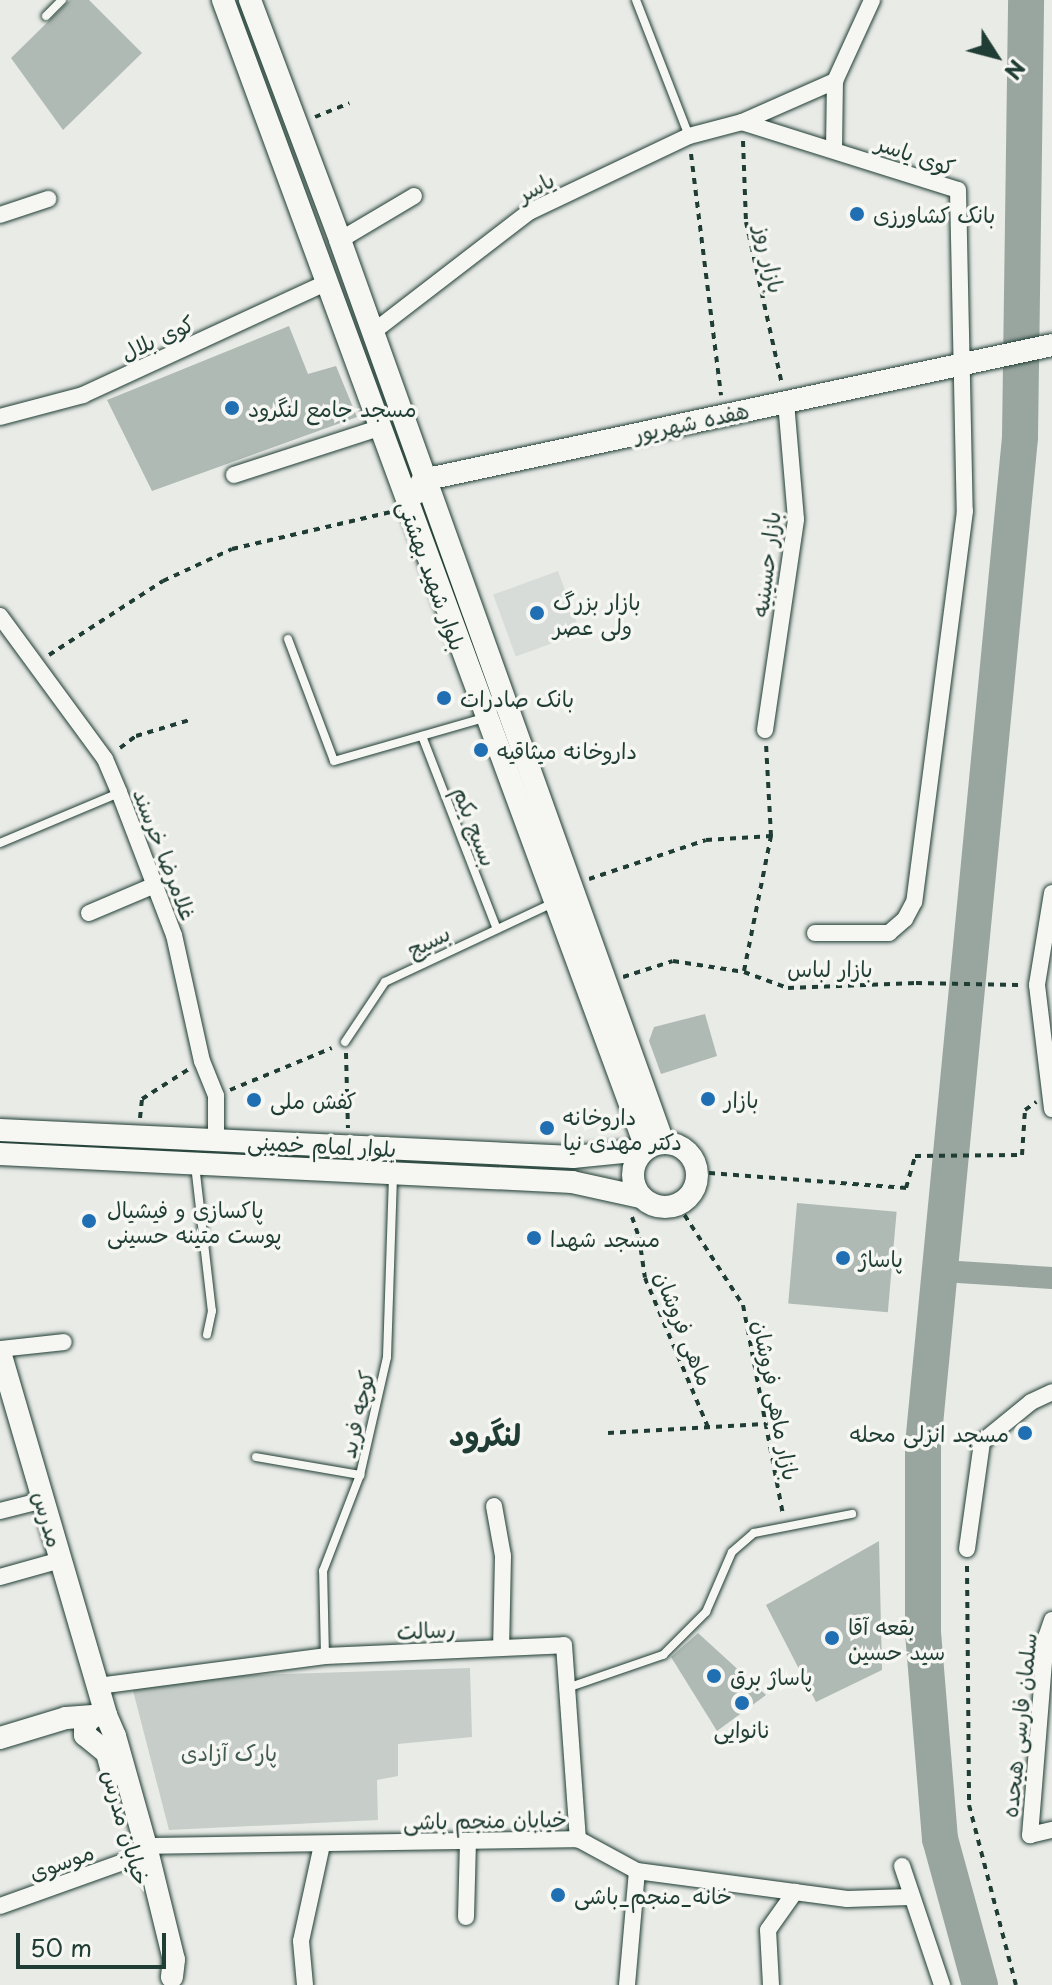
<!DOCTYPE html>
<meta charset="utf-8">
<style>
body{margin:0}
#map{position:relative;width:1052px;height:1985px;overflow:hidden;background:#e9ebe7;font-family:"Playpen Sans","Playpen Sans Arabic",sans-serif}
div>[style]{position:absolute}
.built>*{inset:0;background:#d8dcd8;transform-origin:0 0}
.green>*{inset:0;background:#c7cec9}
.canal>*{height:22px;margin:-11px;padding:0 11px;transform-origin:11px;border-radius:11px;background:#99a6a0}
.river>*{height:36px;margin:-18px;padding:0 18px;transform-origin:18px;border-radius:18px;background:#99a6a0}
.building>*{inset:0;background:#b0bab5;transform-origin:0 0}
.path>*{height:4px;margin-top:-2px;transform-origin:0;background:repeating-linear-gradient(90deg,#1f3d34 0 6px,transparent 0 12px)}
.roads{filter:drop-shadow(0 0 2px #1f3d34) drop-shadow(0 0 2px #1f3d34)}
.lane>*{height:8px;margin:-4px;padding:0 4px;transform-origin:4px;border-radius:4px;background:#f6f6f2}
.street>*{height:16px;margin:-8px;padding:0 8px;transform-origin:8px;border-radius:8px;background:#f6f6f2}
.secondary>*{height:22px;margin:-11px;padding:0 11px;transform-origin:11px;border-radius:11px;background:#f6f6f2}
.secondary>.ring{margin:-11px;padding:0;box-sizing:content-box;background:none;border:22px solid #f6f6f2;border-radius:50%}
.dots>*{width:22px;height:22px;translate:-50% -50%;box-sizing:border-box;border:4px solid #f6f6f2;border-radius:50%}
span{translate:-50% -50%;white-space:nowrap;text-align:center;line-height:1.15;-webkit-text-stroke:7px #f6f6f2;paint-order:stroke}
.street-label{font-size:22px;color:#1f3d34}
.poi-label{font-size:22px;color:#1f3d34}
.left{translate:0 -50%;text-align:left}
.right{translate:-100% -50%;text-align:right}
.park-label{font-size:22px;color:#415a52}
.district-label{font-size:30px;color:#1f3d34;font-weight:700}
.north{position:absolute;left:956px;top:16px;width:80px;height:80px;-webkit-text-stroke:6px #f6f6f2;paint-order:stroke;rotate:126deg;font-size:22px;font-weight:700;line-height:32px;text-align:center;color:#1f3d34}
.north::after{content:'';display:block;margin:auto;width:28px;height:36px;background:#1f3d34;clip-path:polygon(50% 0,100% 100%,50% 72%,0 100%)}
.scale{position:absolute;left:16px;top:1933px;width:150px;height:36px;box-sizing:border-box;border:4px solid #1f3d34;border-top:0;padding-left:10px;font-size:24px;line-height:28px;white-space:nowrap;color:#1f3d34;-webkit-text-stroke:6px #f6f6f2;paint-order:stroke}
</style>
<div id="map">
<div class="built">
<i style="left:558px;top:571px;width:66px;height:69px;rotate:70deg"></i>
</div>
<div class="green">
<i style="clip-path:polygon(470px 1668px,472px 1737px,398px 1744px,398px 1776px,377px 1780px,378px 1820px,169px 1830px,130px 1679px)"></i>
</div>
<div class="canal">
<i style="left:942px;top:1271px;width:110px;rotate:3.6deg"></i>
</div>
<div class="river">
<i style="left:980px;top:1985px;width:151px;rotate:-105.3deg"></i>
<i style="left:940px;top:1839px;width:206px;rotate:-94.7deg"></i>
<i style="left:923px;top:1634px;width:189px;rotate:-90deg"></i>
<i style="left:923px;top:1445px;width:1013px;rotate:-84.5deg"></i>
<i style="left:1020px;top:437px;width:437px;rotate:-89.2deg"></i>
</div>
<div class="building">
<i style="clip-path:polygon(89px 0,142px 53px,63px 130px,11px 58px,70px 0)"></i>
<i style="clip-path:polygon(289px 326px,308px 374px,336px 366px,357px 417px,152px 491px,107px 400px)"></i>
<i style="clip-path:polygon(705px 1014px,717px 1056px,661px 1074px,649px 1041px,654px 1027px)"></i>
<i style="left:797px;top:1203px;width:100px;height:101px;rotate:5deg"></i>
<i style="clip-path:polygon(879px 1541px,882px 1670px,816px 1702px,766px 1605px)"></i>
<i style="clip-path:polygon(698px 1633px,766px 1695px,717px 1731px,671px 1657px)"></i>
</div>
<div class="path">
<i style="left:315px;top:117px;width:37px;rotate:-22deg"></i>
<i style="left:743px;top:141px;width:81px;rotate:87.9deg"></i>
<i style="left:746px;top:222px;width:166px;rotate:77.5deg"></i>
<i style="left:691px;top:154px;width:243px;rotate:82.9deg"></i>
<i style="left:49px;top:655px;width:136px;rotate:-33deg"></i>
<i style="left:163px;top:581px;width:76px;rotate:-24.9deg"></i>
<i style="left:232px;top:549px;width:163px;rotate:-13.1deg"></i>
<i style="left:120px;top:748px;width:20px;rotate:-37deg"></i>
<i style="left:136px;top:736px;width:59px;rotate:-16.6deg"></i>
<i style="left:589px;top:879px;width:123px;rotate:-18.4deg"></i>
<i style="left:706px;top:840px;width:65px;rotate:-3.5deg"></i>
<i style="left:771px;top:836px;width:92px;rotate:-93.1deg"></i>
<i style="left:744px;top:971px;width:138px;rotate:-78.7deg"></i>
<i style="left:623px;top:977px;width:52px;rotate:-17.7deg"></i>
<i style="left:673px;top:961px;width:72px;rotate:8.8deg"></i>
<i style="left:744px;top:972px;width:47px;rotate:20deg"></i>
<i style="left:788px;top:988px;width:128px;rotate:-2.2deg"></i>
<i style="left:916px;top:983px;width:104px;rotate:1.1deg"></i>
<i style="left:346px;top:1053px;width:75px;rotate:88.5deg"></i>
<i style="left:230px;top:1090px;width:110px;rotate:-22.4deg"></i>
<i style="left:140px;top:1118px;width:19px;rotate:-84deg"></i>
<i style="left:142px;top:1099px;width:56px;rotate:-32.6deg"></i>
<i style="left:697px;top:1172px;width:210px;rotate:4.4deg"></i>
<i style="left:906px;top:1188px;width:33px;rotate:-74deg"></i>
<i style="left:915px;top:1156px;width:107px;rotate:-0.5deg"></i>
<i style="left:1022px;top:1155px;width:45px;rotate:-86.2deg"></i>
<i style="left:1025px;top:1110px;width:14px;rotate:-36deg"></i>
<i style="left:678px;top:1205px;width:119px;rotate:57deg"></i>
<i style="left:743px;top:1305px;width:214px;rotate:79.2deg"></i>
<i style="left:632px;top:1217px;width:21px;rotate:71deg"></i>
<i style="left:639px;top:1237px;width:41px;rotate:81.7deg"></i>
<i style="left:645px;top:1278px;width:162px;rotate:67.1deg"></i>
<i style="left:608px;top:1433px;width:158px;rotate:-3.3deg"></i>
<i style="left:967px;top:1566px;width:239px;rotate:89.5deg"></i>
<i style="left:969px;top:1805px;width:186px;rotate:75.4deg"></i>
</div>
<div class="roads">
<div class="lane">
<i style="left:636px;top:0;width:146px;rotate:68.7deg"></i>
<i style="left:46px;top:16px;width:23px;rotate:-45deg"></i>
<i style="left:288px;top:639px;width:130px;rotate:69.3deg"></i>
<i style="left:334px;top:761px;width:156px;rotate:-16deg"></i>
<i style="left:422px;top:736px;width:207px;rotate:68.8deg"></i>
<i style="left:0;top:843px;width:129px;rotate:-22.8deg"></i>
<i style="left:345px;top:1042px;width:72px;rotate:-56.3deg"></i>
<i style="left:385px;top:982px;width:186px;rotate:-25.2deg"></i>
<i style="left:195px;top:1165px;width:147px;rotate:83.4deg"></i>
<i style="left:212px;top:1311px;width:24px;rotate:102deg"></i>
<i style="left:256px;top:1457px;width:106px;rotate:9.8deg"></i>
<i style="left:325px;top:1656px;width:85px;rotate:-91.3deg"></i>
<i style="left:323px;top:1571px;width:103px;rotate:-68.9deg"></i>
<i style="left:360px;top:1475px;width:121px;rotate:-77.1deg"></i>
<i style="left:387px;top:1357px;width:182px;rotate:-88.1deg"></i>
<i style="left:567px;top:1688px;width:102px;rotate:-19deg"></i>
<i style="left:663px;top:1655px;width:61px;rotate:-45deg"></i>
<i style="left:706px;top:1612px;width:65px;rotate:-66.6deg"></i>
<i style="left:732px;top:1552px;width:29px;rotate:-41deg"></i>
<i style="left:754px;top:1533px;width:100px;rotate:-11deg"></i>
</div>
<div class="street">
<i style="left:742px;top:122px;width:226px;rotate:17.5deg"></i>
<i style="left:958px;top:190px;width:321px;rotate:88.8deg"></i>
<i style="left:965px;top:511px;width:394px;rotate:97.4deg"></i>
<i style="left:914px;top:902px;width:19px;rotate:118deg"></i>
<i style="left:905px;top:919px;width:21px;rotate:139deg"></i>
<i style="left:889px;top:933px;width:74px;rotate:180deg"></i>
<i style="left:834px;top:150px;width:69px;rotate:-89.2deg"></i>
<i style="left:835px;top:81px;width:89px;rotate:-65.4deg"></i>
<i style="left:0;top:215px;width:51px;rotate:-18.4deg"></i>
<i style="left:340px;top:240px;width:86px;rotate:-30.7deg"></i>
<i style="left:373px;top:332px;width:197px;rotate:-37.6deg"></i>
<i style="left:529px;top:212px;width:177px;rotate:-25.4deg"></i>
<i style="left:689px;top:136px;width:55px;rotate:-14.8deg"></i>
<i style="left:742px;top:122px;width:102px;rotate:-23.8deg"></i>
<i style="left:0;top:417px;width:86px;rotate:-14.8deg"></i>
<i style="left:83px;top:395px;width:270px;rotate:-24.8deg"></i>
<i style="left:234px;top:475px;width:152px;rotate:-18deg"></i>
<i style="left:0;top:616px;width:177px;rotate:53.7deg"></i>
<i style="left:105px;top:759px;width:36px;rotate:67deg"></i>
<i style="left:119px;top:792px;width:153px;rotate:69deg"></i>
<i style="left:174px;top:935px;width:129px;rotate:77.5deg"></i>
<i style="left:202px;top:1061px;width:38px;rotate:68deg"></i>
<i style="left:216px;top:1096px;width:43px;rotate:90deg"></i>
<i style="left:765px;top:730px;width:213px;rotate:-81.6deg"></i>
<i style="left:796px;top:519px;width:117px;rotate:-94.9deg"></i>
<i style="left:1052px;top:893px;width:93px;rotate:99.3deg"></i>
<i style="left:1037px;top:985px;width:125px;rotate:83.1deg"></i>
<i style="left:89px;top:913px;width:72px;rotate:-23deg"></i>
<i style="left:0;top:1349px;width:64px;rotate:-6.2deg"></i>
<i style="left:494px;top:1506px;width:51px;rotate:79.8deg"></i>
<i style="left:503px;top:1556px;width:92px;rotate:91.2deg"></i>
<i style="left:0;top:1511px;width:44px;rotate:-14.3deg"></i>
<i style="left:967px;top:1549px;width:108px;rotate:-82deg"></i>
<i style="left:982px;top:1442px;width:63px;rotate:-39.2deg"></i>
<i style="left:1031px;top:1402px;width:23px;rotate:-25deg"></i>
<i style="left:0;top:1577px;width:63px;rotate:-15.6deg"></i>
<i style="left:1052px;top:1620px;width:18px;rotate:109deg"></i>
<i style="left:1046px;top:1637px;width:199px;rotate:94.6deg"></i>
<i style="left:1030px;top:1835px;width:23px;rotate:-13deg"></i>
<i style="left:98px;top:1686px;width:229px;rotate:-7.5deg"></i>
<i style="left:325px;top:1656px;width:239px;rotate:-2.6deg"></i>
<i style="left:564px;top:1645px;width:195px;rotate:85.9deg"></i>
<i style="left:146px;top:1846px;width:432px;rotate:-0.9deg"></i>
<i style="left:578px;top:1839px;width:67px;rotate:28.5deg"></i>
<i style="left:637px;top:1871px;width:212px;rotate:7.6deg"></i>
<i style="left:847px;top:1899px;width:63px;rotate:-1.8deg"></i>
<i style="left:902px;top:1866px;width:126px;rotate:71.4deg"></i>
<i style="left:0;top:1906px;width:145px;rotate:-19.7deg"></i>
<i style="left:466px;top:1917px;width:76px;rotate:-88.5deg"></i>
<i style="left:305px;top:1985px;width:44px;rotate:-95.2deg"></i>
<i style="left:301px;top:1941px;width:98px;rotate:-77.7deg"></i>
<i style="left:627px;top:1985px;width:114px;rotate:-85deg"></i>
<i style="left:771px;top:1985px;width:55px;rotate:-93.1deg"></i>
<i style="left:768px;top:1930px;width:47px;rotate:-54.6deg"></i>
</div>
<div class="secondary">
<i style="left:223px;top:0;width:1223px;rotate:69.77deg"></i>
<i style="left:250px;top:0;width:256px;rotate:69.4deg"></i>
<i style="left:340px;top:240px;width:958px;rotate:70.3deg"></i>
<i style="left:416px;top:493px;width:15px;rotate:-62deg"></i>
<i style="left:423px;top:480px;width:643px;rotate:-12.11deg"></i>
<i style="left:0;top:1130px;width:574px;rotate:2.7deg"></i>
<i style="left:573px;top:1157px;width:70px;rotate:-5.7deg"></i>
<i class="ring" style="left:633px;top:1143px;width:42px;height:42px"></i>
<i style="left:0;top:1154px;width:573px;rotate:2.8deg"></i>
<i style="left:572px;top:1182px;width:70px;rotate:12.4deg"></i>
<i style="left:0;top:1352px;width:378px;rotate:73.7deg"></i>
<i style="left:91px;top:1718px;width:9px;rotate:131deg"></i>
<i style="left:85px;top:1725px;width:10px;rotate:90deg"></i>
<i style="left:85px;top:1735px;width:28px;rotate:39deg"></i>
<i style="left:107px;top:1753px;width:23px;rotate:75deg"></i>
<i style="left:0;top:1738px;width:69px;rotate:-16.9deg"></i>
<i style="left:66px;top:1718px;width:40px;rotate:-4.3deg"></i>
<i style="left:106px;top:1715px;width:23px;rotate:67deg"></i>
<i style="left:115px;top:1736px;width:114px;rotate:74.3deg"></i>
<i style="left:146px;top:1846px;width:117px;rotate:76.2deg"></i>
<i style="left:174px;top:1960px;width:17px;rotate:97deg"></i>
</div>
</div>
<div class="dots">
<i style="left:857px;top:214px;background:#1f6fb2"></i>
<i style="left:232px;top:408px;background:#1f6fb2"></i>
<i style="left:537px;top:613px;background:#1f6fb2"></i>
<i style="left:444px;top:698px;background:#1f6fb2"></i>
<i style="left:481px;top:750px;background:#1f6fb2"></i>
<i style="left:708px;top:1099px;background:#1f6fb2"></i>
<i style="left:254px;top:1100px;background:#1f6fb2"></i>
<i style="left:547px;top:1128px;background:#1f6fb2"></i>
<i style="left:89px;top:1221px;background:#1f6fb2"></i>
<i style="left:534px;top:1238px;background:#1f6fb2"></i>
<i style="left:843px;top:1258px;background:#1f6fb2"></i>
<i style="left:1025px;top:1433px;background:#1f6fb2"></i>
<i style="left:832px;top:1638px;background:#1f6fb2"></i>
<i style="left:714px;top:1676px;background:#1f6fb2"></i>
<i style="left:742px;top:1703px;background:#1f6fb2"></i>
<i style="left:558px;top:1895px;background:#1f6fb2"></i>
</div>
<div class="street-label">
<span style="left:916px;top:154px;rotate:19deg">کوی یاسر</span>
<span style="left:535px;top:186px;rotate:-28deg">یاسر</span>
<span style="left:771px;top:259px;rotate:78deg">بازار روز</span>
<span style="left:157px;top:337px;rotate:-25deg">کوی بلال</span>
<span style="left:691px;top:421px;rotate:-12deg">هفده شهریور</span>
<span style="left:765px;top:564px;rotate:-83deg">بازار حسینیه</span>
<span style="left:433px;top:575px;rotate:70deg">بلوار شهید بهشتی</span>
<span style="left:476px;top:826px;rotate:69deg">بسیج یکم</span>
<span style="left:166px;top:854px;rotate:69deg">غلامرضا خرسند</span>
<span style="left:428px;top:940px;rotate:-26deg">بسیج</span>
<span style="left:830px;top:968px">بازار لباس</span>
<span style="left:322px;top:1144px;rotate:3deg">بلوار امام خمینی</span>
<span style="left:685px;top:1328px;rotate:68deg">ماهی فروشان</span>
<span style="left:777px;top:1400px;rotate:79deg">بازار ماهی فروشان</span>
<span style="left:356px;top:1414px;rotate:-77deg">کوچه فرید</span>
<span style="left:49px;top:1519px;rotate:74deg">مدرس</span>
<span style="left:426px;top:1629px;rotate:-3deg">رسالت</span>
<span style="left:1018px;top:1725px;rotate:-84deg">سلمان فارسی هیحده</span>
<span style="left:485px;top:1819px;rotate:-1deg">خیابان منجم باشی</span>
<span style="left:127px;top:1827px;rotate:74deg">خیابان مدرس</span>
<span style="left:61px;top:1861px;rotate:-20deg">موسوی</span>
</div>
<div class="poi-label">
<span class="left" style="left:873px;top:214px">بانک کشاورزی</span>
<span class="left" style="left:248px;top:408px">مسجد جامع لنگرود</span>
<span class="left" style="left:553px;top:613px">بازار بزرگ<br>ولی عصر</span>
<span class="left" style="left:460px;top:698px">بانک صادرات</span>
<span class="left" style="left:497px;top:750px">داروخانه میثاقیه</span>
<span class="left" style="left:724px;top:1099px">بازار</span>
<span class="left" style="left:270px;top:1100px">کفش ملی</span>
<span class="left" style="left:563px;top:1128px">داروخانه<br>دکتر مهدی نیا</span>
<span class="left" style="left:107px;top:1221px">پاکسازی و فیشیال<br>پوست متینه حسینی</span>
<span class="left" style="left:550px;top:1238px">مسجد شهدا</span>
<span class="left" style="left:859px;top:1258px">پاساژ</span>
<span class="right" style="left:1009px;top:1433px">مسجد انزلی محله</span>
<span class="left" style="left:848px;top:1638px">بقعه آقا<br>سید حسین</span>
<span class="left" style="left:730px;top:1676px">پاساژ برق</span>
<span style="left:742px;top:1729px">نانوایی</span>
<span class="left" style="left:574px;top:1895px">خانه_منجم_باشی</span>
</div>
<div class="park-label">
<span style="left:229px;top:1752px">پارک آزادی</span>
</div>
<div class="district-label">
<span style="left:485px;top:1434px">لنگرود</span>
</div>
<div class="north">N</div>
<div class="scale">50 m</div>
</div>
